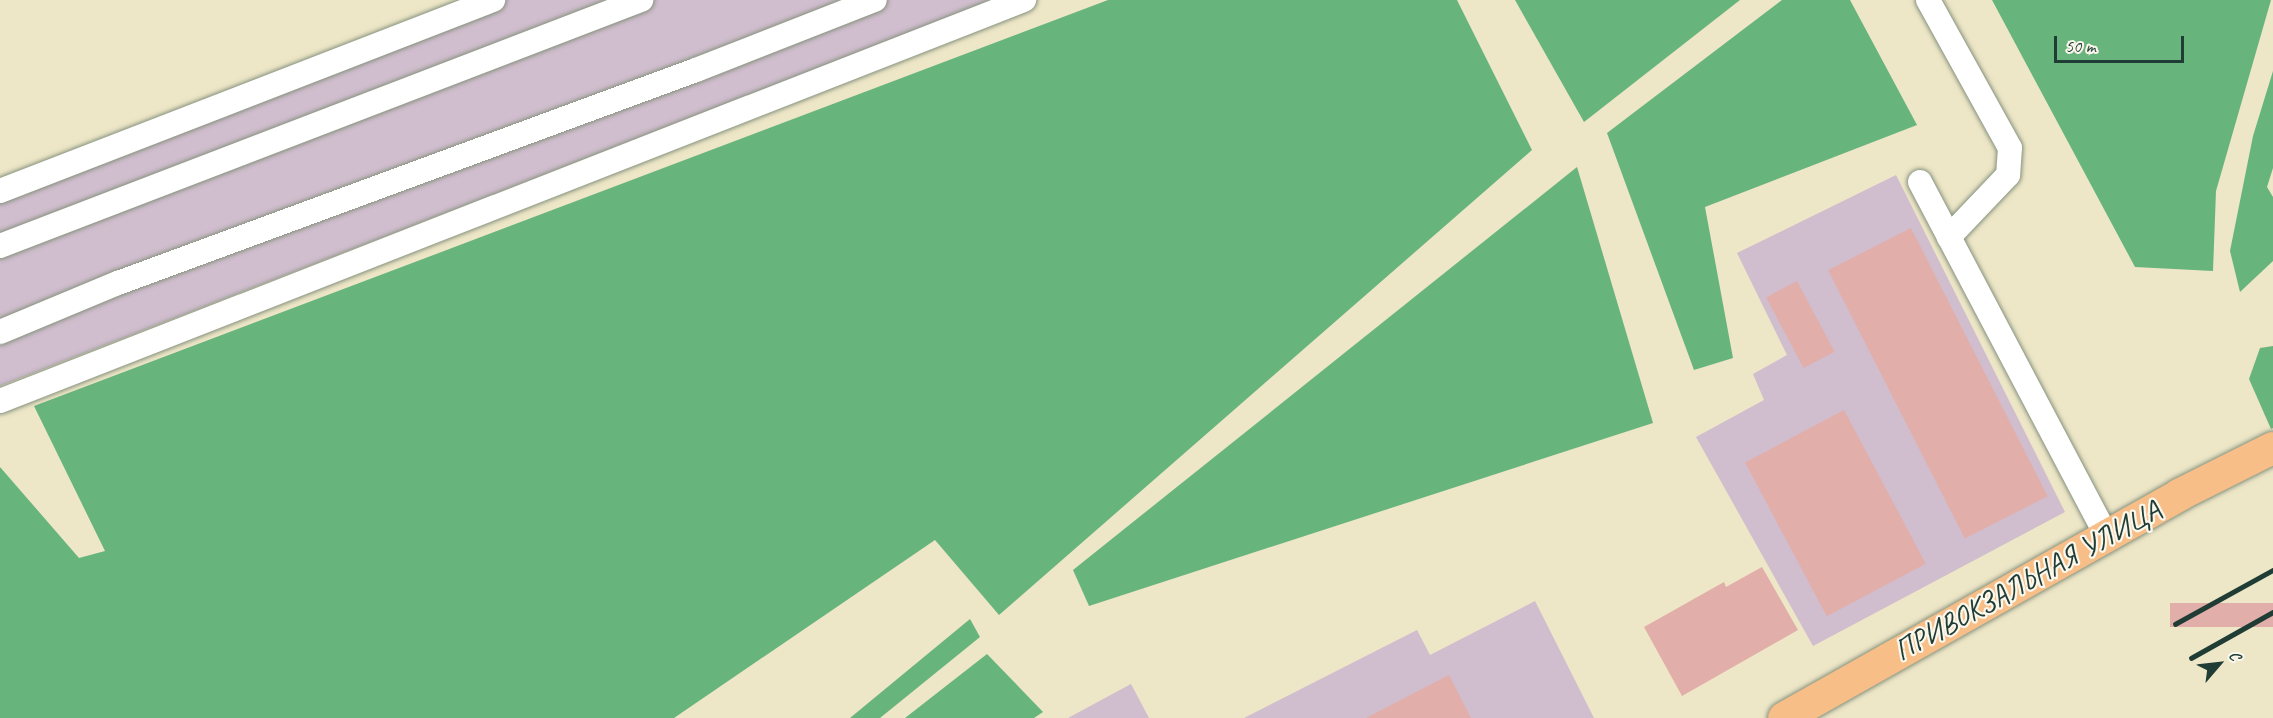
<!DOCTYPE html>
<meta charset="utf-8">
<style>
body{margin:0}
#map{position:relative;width:2273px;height:718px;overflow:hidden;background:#ede6c7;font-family:Caveat,sans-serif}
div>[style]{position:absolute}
.industrial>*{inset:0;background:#d0bdce}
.forest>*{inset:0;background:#68b47d}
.building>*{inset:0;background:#e2aea9;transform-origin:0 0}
.roads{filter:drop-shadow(0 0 2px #86927e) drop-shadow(0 0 2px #86927e)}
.minor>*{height:24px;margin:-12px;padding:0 12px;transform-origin:12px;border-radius:12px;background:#fff}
.major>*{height:32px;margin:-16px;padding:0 16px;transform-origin:16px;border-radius:16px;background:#f7be87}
.rail>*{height:4.5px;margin:-2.25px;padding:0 2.25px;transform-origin:2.25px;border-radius:2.25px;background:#1f3d34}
span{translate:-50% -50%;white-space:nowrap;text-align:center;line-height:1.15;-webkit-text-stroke:4.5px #fbf7ec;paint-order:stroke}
.street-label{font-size:30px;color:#1f3d34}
.north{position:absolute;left:2189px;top:634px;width:60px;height:60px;-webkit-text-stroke:4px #fbf7ec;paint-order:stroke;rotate:62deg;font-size:16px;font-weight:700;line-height:24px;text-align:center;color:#1f3d34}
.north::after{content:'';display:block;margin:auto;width:21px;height:27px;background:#1f3d34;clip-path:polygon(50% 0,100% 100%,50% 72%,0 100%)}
.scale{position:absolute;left:2054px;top:36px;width:130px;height:27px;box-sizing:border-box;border:3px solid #1f3d34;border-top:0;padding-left:8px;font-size:18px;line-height:21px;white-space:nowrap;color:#1f3d34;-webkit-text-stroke:4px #fbf7ec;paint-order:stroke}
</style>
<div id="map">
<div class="industrial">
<i style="clip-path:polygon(492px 0,994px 0,0 386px,0 191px)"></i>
<i style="clip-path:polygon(1896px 175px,2065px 512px,1813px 646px,1696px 437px,1764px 400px,1753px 374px,1787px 355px,1737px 253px)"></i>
<i style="clip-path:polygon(1535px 601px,1594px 718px,1244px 718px,1417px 630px,1430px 655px)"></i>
<i style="clip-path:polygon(1131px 684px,1149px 718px,1068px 718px)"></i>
</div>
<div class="forest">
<i style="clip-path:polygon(1108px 0,1457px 0,1532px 150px,999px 615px,935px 540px,674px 718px,0 718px,0 467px,79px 558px,105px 551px,34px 406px)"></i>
<i style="clip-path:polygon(1515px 0,1740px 0,1584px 122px)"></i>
<i style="clip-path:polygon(1782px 0,1850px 0,1917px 125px,1705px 207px,1733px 358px,1694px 370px,1607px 133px)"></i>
<i style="clip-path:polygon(1992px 0,2271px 0,2216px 191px,2213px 271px,2135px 267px)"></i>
<i style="clip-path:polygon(2273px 71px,2273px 168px,2267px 187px,2273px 197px,2273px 261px,2240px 292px,2230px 251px,2253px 136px)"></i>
<i style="clip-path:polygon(1577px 167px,1653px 423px,1089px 606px,1073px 570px)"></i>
<i style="clip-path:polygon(2273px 346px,2273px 428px,2271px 429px,2249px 379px,2260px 348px)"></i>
<i style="clip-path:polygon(970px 619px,980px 637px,880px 718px,850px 718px)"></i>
<i style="clip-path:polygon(987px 654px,1043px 712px,1034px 718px,905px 718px)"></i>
</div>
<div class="building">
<i style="left:1911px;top:228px;width:301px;height:93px;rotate:63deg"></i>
<i style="left:1797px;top:281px;width:80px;height:35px;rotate:62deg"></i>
<i style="left:1844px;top:410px;width:174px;height:112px;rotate:62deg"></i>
<i style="clip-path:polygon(1762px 567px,1798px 630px,1682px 696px,1644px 627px,1724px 582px,1726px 587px)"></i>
<i style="left:2273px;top:603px;width:24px;height:103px;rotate:90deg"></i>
<i style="clip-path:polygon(1449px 675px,1471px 718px,1366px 718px)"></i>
</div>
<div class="roads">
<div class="minor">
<i style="left:1928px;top:0;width:169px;rotate:61deg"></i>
<i style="left:2010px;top:148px;width:27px;rotate:94deg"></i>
<i style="left:2008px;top:175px;width:86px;rotate:133.6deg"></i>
<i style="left:1920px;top:182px;width:399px;rotate:62.2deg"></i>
<i style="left:0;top:191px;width:529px;rotate:-21.18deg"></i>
<i style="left:0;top:246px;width:687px;rotate:-21deg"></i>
<i style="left:0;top:332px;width:128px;rotate:-22.6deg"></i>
<i style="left:118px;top:283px;width:616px;rotate:-20.23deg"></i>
<i style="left:696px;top:70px;width:192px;rotate:-21.4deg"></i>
<i style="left:0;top:401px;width:1100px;rotate:-21.39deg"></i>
</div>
<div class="major">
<i style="left:1784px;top:718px;width:454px;rotate:-29.4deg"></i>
<i style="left:2179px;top:495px;width:105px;rotate:-26.6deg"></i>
</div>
</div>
<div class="rail">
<i style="left:2175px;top:624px;width:112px;rotate:-28.9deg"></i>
<i style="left:2191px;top:658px;width:94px;rotate:-29.3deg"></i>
</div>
<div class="street-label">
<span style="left:2027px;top:580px;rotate:-29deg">ПРИВОКЗАЛЬНАЯ УЛИЦА</span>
</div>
<div class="north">С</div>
<div class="scale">50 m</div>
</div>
